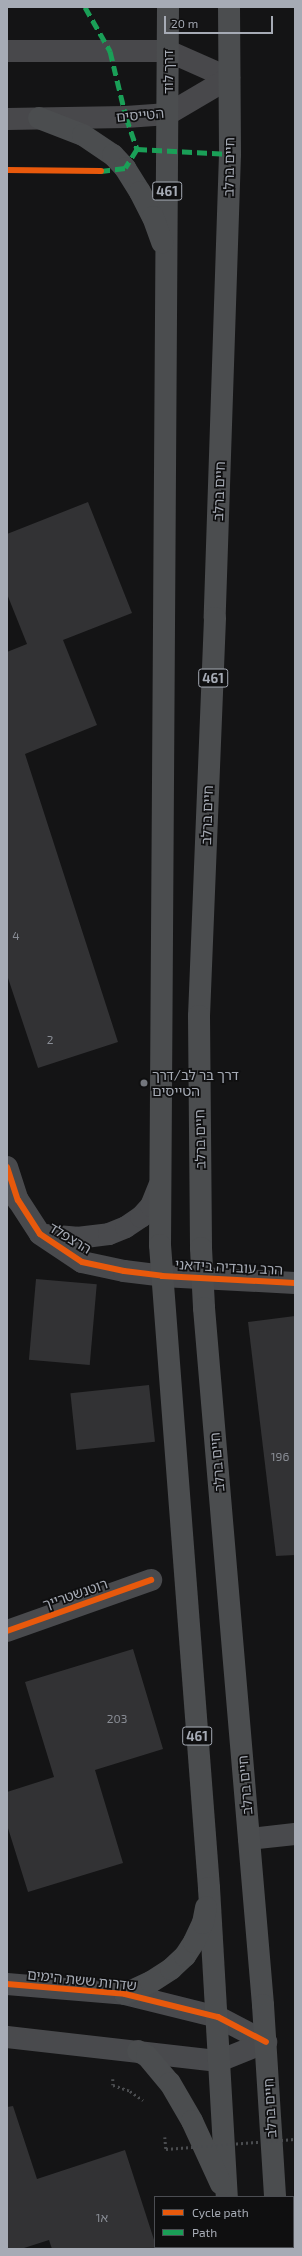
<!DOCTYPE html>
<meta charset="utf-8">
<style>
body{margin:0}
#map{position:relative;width:302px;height:2256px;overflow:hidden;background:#141415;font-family:"Exo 2","Noto Sans Hebrew",sans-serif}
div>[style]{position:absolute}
.building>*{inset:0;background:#323234;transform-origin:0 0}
.path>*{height:2.5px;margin-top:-1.25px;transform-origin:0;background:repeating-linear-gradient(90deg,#4a4c4f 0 2px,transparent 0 5px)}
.minor>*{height:22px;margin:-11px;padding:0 11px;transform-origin:11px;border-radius:11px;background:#494a4d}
.tertiary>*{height:22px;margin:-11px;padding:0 11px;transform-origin:11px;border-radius:11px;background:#494a4d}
.secondary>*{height:22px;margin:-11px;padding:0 11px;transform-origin:11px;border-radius:11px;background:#48484b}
.primary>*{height:22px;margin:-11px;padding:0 11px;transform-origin:11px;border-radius:11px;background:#4b4d4f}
.path-bridge>*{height:2.5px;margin-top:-1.25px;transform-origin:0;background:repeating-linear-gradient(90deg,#4a4c4f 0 2px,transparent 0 5px)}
.quiet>*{height:5px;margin-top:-2.5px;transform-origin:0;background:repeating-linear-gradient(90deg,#1a9f57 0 10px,transparent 0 15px)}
.cycleway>*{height:6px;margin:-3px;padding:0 3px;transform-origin:3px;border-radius:3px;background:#e8590c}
.dots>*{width:11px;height:11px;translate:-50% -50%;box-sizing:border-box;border:2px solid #0f0f10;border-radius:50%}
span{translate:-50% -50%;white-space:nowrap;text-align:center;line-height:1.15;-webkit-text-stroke:3.5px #0f0f10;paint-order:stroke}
.number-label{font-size:12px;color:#898d95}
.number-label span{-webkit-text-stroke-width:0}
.shield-label span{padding:1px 3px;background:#0f0f10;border:1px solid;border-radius:3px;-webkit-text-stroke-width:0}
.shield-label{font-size:13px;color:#a6abb5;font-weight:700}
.street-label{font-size:14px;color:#a6abb5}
.poi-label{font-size:14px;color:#a6abb5}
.left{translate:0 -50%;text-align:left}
.frame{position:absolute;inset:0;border:8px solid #a6abb5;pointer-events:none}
.legend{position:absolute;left:154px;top:2196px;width:140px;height:52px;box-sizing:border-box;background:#0f0f10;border:1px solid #4b4d52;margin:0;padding:5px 7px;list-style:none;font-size:12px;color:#a6abb5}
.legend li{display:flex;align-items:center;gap:8px;height:20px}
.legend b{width:20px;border:1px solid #4b4d52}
.scale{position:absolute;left:164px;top:16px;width:109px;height:18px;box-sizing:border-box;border:2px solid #a6abb5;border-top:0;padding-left:5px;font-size:12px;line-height:14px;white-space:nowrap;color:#a6abb5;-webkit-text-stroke:3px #0f0f10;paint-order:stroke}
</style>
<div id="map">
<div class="building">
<i style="clip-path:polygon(88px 502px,132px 613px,63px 640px,97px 725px,25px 754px,118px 1042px,38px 1068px,7px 975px,7px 652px,27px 644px,7px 594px,7px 534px)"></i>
<i style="left:36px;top:1279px;width:61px;height:81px;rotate:5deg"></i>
<i style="clip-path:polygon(295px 1316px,295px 1555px,276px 1556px,248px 1322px)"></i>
<i style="left:149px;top:1385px;width:57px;height:79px;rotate:84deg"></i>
<i style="clip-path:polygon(133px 1649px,163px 1749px,95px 1770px,123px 1863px,28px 1892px,7px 1825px,7px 1792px,54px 1777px,25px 1682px)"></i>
<i style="clip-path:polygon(13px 2106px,37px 2179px,125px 2150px,157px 2249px,52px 2249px,49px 2240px,21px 2249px,7px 2249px,7px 2107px)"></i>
</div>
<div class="path">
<i style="left:113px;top:2079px;width:6px;rotate:90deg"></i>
<i style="left:113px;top:2085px;width:18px;rotate:19deg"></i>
<i style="left:130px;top:2091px;width:16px;rotate:35deg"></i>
<i style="left:165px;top:2137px;width:12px;rotate:85deg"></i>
</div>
<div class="minor">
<i style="left:7px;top:1167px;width:35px;rotate:72deg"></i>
<i style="left:18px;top:1200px;width:40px;rotate:57.1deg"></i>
<i style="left:40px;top:1234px;width:50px;rotate:33.7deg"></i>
<i style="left:82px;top:1262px;width:43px;rotate:12.1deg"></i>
<i style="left:124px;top:1271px;width:38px;rotate:7deg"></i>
<i style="left:162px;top:1276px;width:133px;rotate:3deg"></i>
<i style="left:45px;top:1235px;width:32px;rotate:5deg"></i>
<i style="left:77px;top:1238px;width:32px;rotate:-7deg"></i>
<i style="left:109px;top:1234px;width:18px;rotate:-22deg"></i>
<i style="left:126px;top:1227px;width:18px;rotate:-34deg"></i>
<i style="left:141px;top:1217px;width:15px;rotate:-48deg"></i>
<i style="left:151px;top:1206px;width:22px;rotate:-68deg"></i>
<i style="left:7px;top:1631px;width:153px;rotate:-19.5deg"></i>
<i style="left:249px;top:1839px;width:46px;rotate:-6.2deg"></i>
</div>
<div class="tertiary">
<i style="left:7px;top:1984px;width:118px;rotate:4.8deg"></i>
<i style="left:125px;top:1994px;width:96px;rotate:13.9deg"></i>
<i style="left:218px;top:2017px;width:54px;rotate:27.5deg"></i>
<i style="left:7px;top:2037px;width:213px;rotate:6.5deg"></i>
<i style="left:219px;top:2061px;width:51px;rotate:-22deg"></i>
</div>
<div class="secondary">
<i style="left:7px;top:51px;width:161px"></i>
<i style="left:168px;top:51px;width:67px;rotate:23.9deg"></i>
<i style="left:7px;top:119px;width:119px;rotate:-1deg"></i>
<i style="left:126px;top:117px;width:42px;rotate:-4.1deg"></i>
<i style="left:168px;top:114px;width:71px;rotate:-30.5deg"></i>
</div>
<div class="primary">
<i style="left:168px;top:7px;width:1238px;rotate:90.37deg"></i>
<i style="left:160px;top:1245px;width:645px;rotate:85.64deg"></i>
<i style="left:209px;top:1888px;width:310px;rotate:86.7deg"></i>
<i style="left:229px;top:7px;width:147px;rotate:89.6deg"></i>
<i style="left:230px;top:154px;width:464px;rotate:91.9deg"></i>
<i style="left:215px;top:618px;width:398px;rotate:92.3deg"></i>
<i style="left:199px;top:1016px;width:232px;rotate:89.5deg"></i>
<i style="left:201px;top:1248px;width:60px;rotate:87.1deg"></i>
<i style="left:204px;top:1308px;width:699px;rotate:85.16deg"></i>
<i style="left:263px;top:2005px;width:192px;rotate:86.4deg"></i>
<i style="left:39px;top:118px;width:47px;rotate:21.1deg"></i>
<i style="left:83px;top:135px;width:36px;rotate:34deg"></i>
<i style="left:113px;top:155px;width:18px;rotate:47deg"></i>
<i style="left:125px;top:168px;width:28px;rotate:58deg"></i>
<i style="left:140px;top:192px;width:28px;rotate:63deg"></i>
<i style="left:153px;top:217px;width:27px;rotate:70deg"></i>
<i style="left:125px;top:1994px;width:29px;rotate:-25deg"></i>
<i style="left:151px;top:1982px;width:24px;rotate:-33deg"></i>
<i style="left:171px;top:1969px;width:19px;rotate:-43deg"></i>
<i style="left:185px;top:1956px;width:17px;rotate:-57deg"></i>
<i style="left:194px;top:1942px;width:21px;rotate:-65deg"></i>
<i style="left:203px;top:1923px;width:16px;rotate:-79deg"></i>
<i style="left:138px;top:2051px;width:10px;rotate:29deg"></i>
<i style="left:147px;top:2056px;width:35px;rotate:50deg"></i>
<i style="left:170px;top:2083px;width:44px;rotate:59.9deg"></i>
<i style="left:192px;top:2121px;width:69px;rotate:65.3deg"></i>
<i style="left:230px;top:2247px;width:2px;rotate:90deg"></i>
<i style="left:278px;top:2247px;width:2px;rotate:90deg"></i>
</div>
<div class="path-bridge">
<i style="left:166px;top:2149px;width:129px;rotate:-4.4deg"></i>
</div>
<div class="quiet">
<i style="left:85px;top:7px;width:51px;rotate:60.4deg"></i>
<i style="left:110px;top:51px;width:68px;rotate:76.4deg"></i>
<i style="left:126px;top:117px;width:34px;rotate:71deg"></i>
<i style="left:137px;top:149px;width:22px;rotate:122deg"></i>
<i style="left:125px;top:168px;width:26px;rotate:173deg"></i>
<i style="left:137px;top:149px;width:93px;rotate:3.1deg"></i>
</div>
<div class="cycleway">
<i style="left:7px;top:170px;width:94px;rotate:0.6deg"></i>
<i style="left:7px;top:1167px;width:35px;rotate:72deg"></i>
<i style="left:18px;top:1200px;width:40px;rotate:57.1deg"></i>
<i style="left:40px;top:1234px;width:50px;rotate:33.7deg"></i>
<i style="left:82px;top:1262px;width:43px;rotate:12.1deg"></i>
<i style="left:124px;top:1271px;width:38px;rotate:7deg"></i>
<i style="left:162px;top:1276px;width:133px;rotate:3deg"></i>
<i style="left:7px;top:1631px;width:153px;rotate:-19.5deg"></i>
<i style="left:7px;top:1984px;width:118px;rotate:4.8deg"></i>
<i style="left:125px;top:1994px;width:96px;rotate:13.9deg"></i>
<i style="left:218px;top:2017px;width:54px;rotate:27.5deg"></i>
</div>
<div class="dots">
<i style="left:144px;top:1083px;background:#73767d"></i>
</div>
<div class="number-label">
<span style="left:16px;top:936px">4</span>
<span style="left:50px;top:1040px">2</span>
<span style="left:280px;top:1457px">196</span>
<span style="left:117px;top:1719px">203</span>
<span style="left:102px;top:2218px">1א</span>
</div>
<div class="shield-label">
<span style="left:167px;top:191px">461</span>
<span style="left:213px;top:678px">461</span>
<span style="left:197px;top:1736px">461</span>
</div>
<div class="street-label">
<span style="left:168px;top:72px;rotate:-90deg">דרך לוד</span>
<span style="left:140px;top:115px;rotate:-5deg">הטייסים</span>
<span style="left:229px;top:167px;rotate:-89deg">חיים ברלב</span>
<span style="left:219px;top:491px;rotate:-88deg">חיים ברלב</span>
<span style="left:207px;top:815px;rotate:-88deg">חיים ברלב</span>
<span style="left:200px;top:1139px;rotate:-91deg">חיים ברלב</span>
<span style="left:70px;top:1238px;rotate:31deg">הרצפלד</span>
<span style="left:229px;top:1267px;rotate:3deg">הרב עובדיה בידאני</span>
<span style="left:217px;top:1462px;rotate:-95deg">חיים ברלב</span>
<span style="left:75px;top:1594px;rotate:-19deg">רוטנשטרייך</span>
<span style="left:245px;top:1785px;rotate:-95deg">חיים ברלב</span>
<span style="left:82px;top:1980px;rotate:6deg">שדרות ששת הימים</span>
<span style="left:270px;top:2108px;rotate:-93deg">חיים ברלב</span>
</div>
<div class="poi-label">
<span class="left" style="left:152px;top:1083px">דרך בר לב/דרך<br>הטייסים</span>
</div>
<div class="frame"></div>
<ul class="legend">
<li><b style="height:5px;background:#e8590c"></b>Cycle path</li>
<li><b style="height:5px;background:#1a9f57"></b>Path</li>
</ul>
<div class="scale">20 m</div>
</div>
